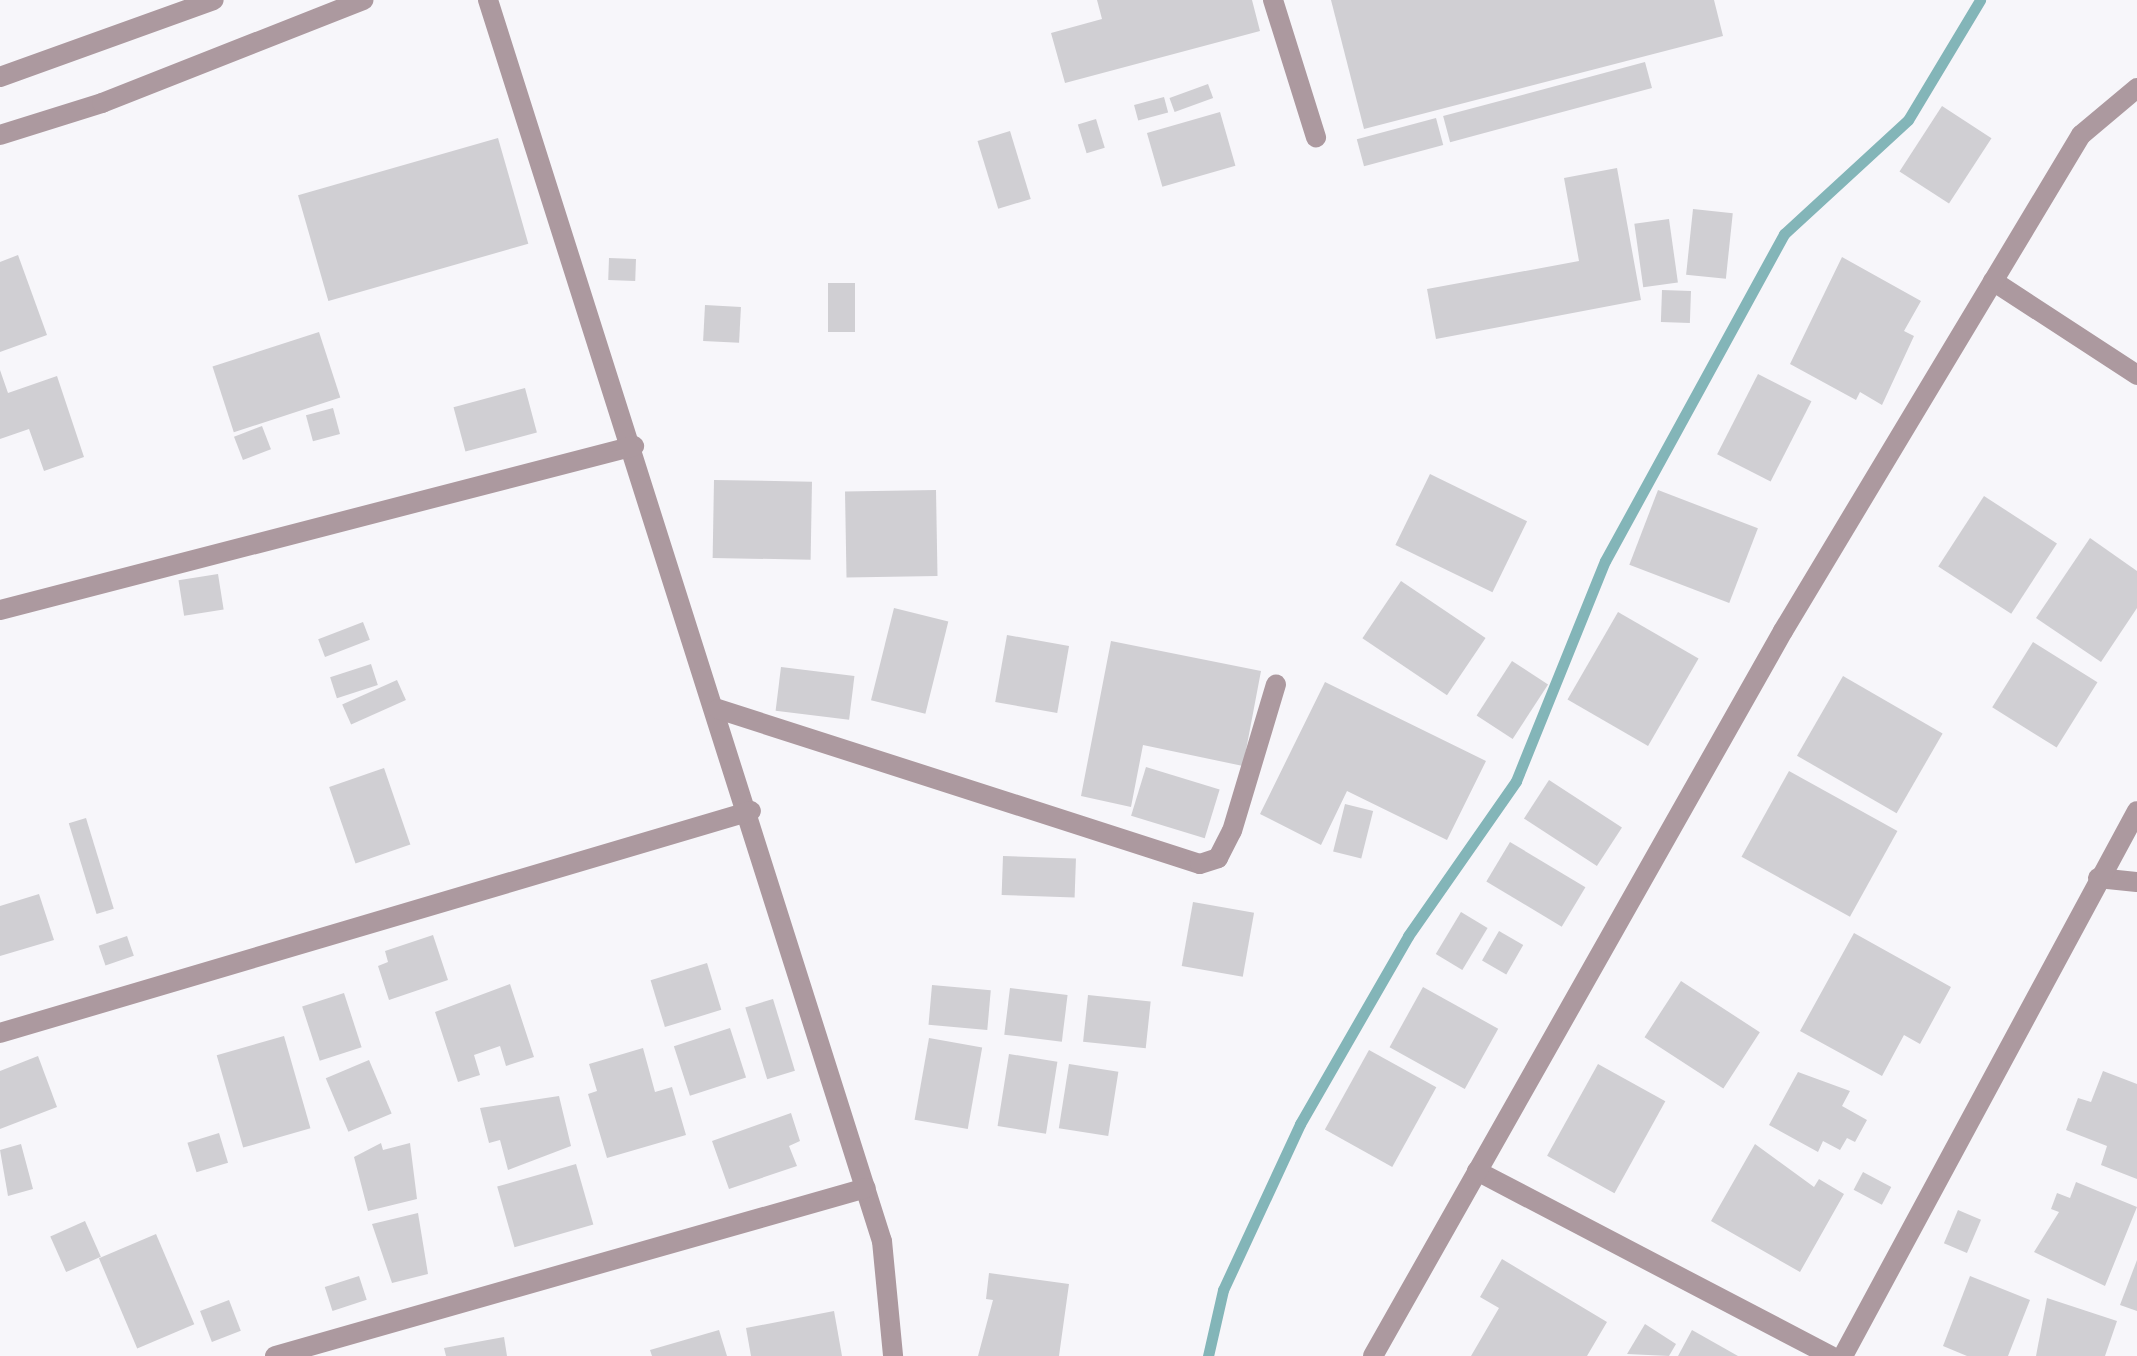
<!DOCTYPE html>
<style>
body{margin:0}
#map{position:relative;width:2137px;height:1356px;overflow:hidden;background:#f7f6fa;font-family:"Titillium Web",sans-serif}
div>[style]{position:absolute}
.stream>*{height:11px;margin:-5.5px;padding:0 5.5px;transform-origin:5.5px;border-radius:5.5px;background:#83b5b8}
.building>*{inset:0;background:#d0cfd3;transform-origin:0 0}
.minor>*{height:20px;margin:-10px;padding:0 10px;transform-origin:10px;border-radius:10px;background:#ac999f}
span{translate:-50% -50%;white-space:nowrap;text-align:center;line-height:1.15;-webkit-text-stroke:6px #fff;paint-order:stroke}
</style>
<div id="map">
<div class="stream">
<i style="left:1208px;top:1356px;width:68px;rotate:-77.2deg"></i>
<i style="left:1223px;top:1290px;width:183px;rotate:-65.1deg"></i>
<i style="left:1300px;top:1124px;width:217px;rotate:-60.1deg"></i>
<i style="left:1408px;top:936px;width:189px;rotate:-55.1deg"></i>
<i style="left:1516px;top:781px;width:237px;rotate:-68deg"></i>
<i style="left:1605px;top:561px;width:373px;rotate:-61.3deg"></i>
<i style="left:1784px;top:234px;width:168px;rotate:-42.6deg"></i>
<i style="left:1908px;top:120px;width:140px;rotate:-59deg"></i>
</div>
<div class="building">
<i style="clip-path:polygon(1097px 0,1252px 0,1260px 31px,1065px 83px,1051px 33px,1102px 19px)"></i>
<i style="clip-path:polygon(1331px 0,1714px 0,1723px 36px,1364px 129px)"></i>
<i style="left:1645px;top:62px;width:27px;height:209px;rotate:75deg"></i>
<i style="left:1208px;top:84px;width:15px;height:41px;rotate:70deg"></i>
<i style="left:1164px;top:97px;width:16px;height:31px;rotate:75deg"></i>
<i style="left:1942px;top:106px;width:59px;height:78px;rotate:33deg"></i>
<i style="left:1220px;top:112px;width:56px;height:76px;rotate:74deg"></i>
<i style="left:1436px;top:118px;width:28px;height:82px;rotate:75deg"></i>
<i style="left:1096px;top:119px;width:30px;height:19px;rotate:73deg"></i>
<i style="left:1010px;top:131px;width:71px;height:34px;rotate:73deg"></i>
<i style="left:498px;top:138px;width:110px;height:208px;rotate:74deg"></i>
<i style="clip-path:polygon(1617px 168px,1641px 300px,1436px 339px,1427px 289px,1579px 261px,1564px 178px)"></i>
<i style="left:1693px;top:209px;width:40px;height:66px;rotate:6deg"></i>
<i style="left:1669px;top:219px;width:64px;height:35px;rotate:82deg"></i>
<i style="clip-path:polygon(18px 255px,47px 335px,0 352px,0 262px)"></i>
<i style="clip-path:polygon(1842px 257px,1921px 301px,1904px 331px,1914px 336px,1882px 405px,1860px 392px,1856px 400px,1790px 364px)"></i>
<i style="left:609px;top:258px;width:27px;height:22px;rotate:2deg"></i>
<i style="left:828px;top:283px;width:27px;height:49px"></i>
<i style="left:1662px;top:290px;width:29px;height:32px;rotate:2deg"></i>
<i style="left:705px;top:305px;width:36px;height:36px;rotate:3deg"></i>
<i style="left:319px;top:332px;width:69px;height:112px;rotate:72deg"></i>
<i style="clip-path:polygon(0 370px,8px 393px,57px 376px,84px 457px,44px 471px,29px 429px,0 439px)"></i>
<i style="left:1758px;top:374px;width:60px;height:90px;rotate:27deg"></i>
<i style="left:525px;top:388px;width:46px;height:74px;rotate:75deg"></i>
<i style="left:333px;top:408px;width:27px;height:28px;rotate:75deg"></i>
<i style="left:262px;top:426px;width:25px;height:30px;rotate:69deg"></i>
<i style="left:1430px;top:474px;width:108px;height:79px;rotate:26deg"></i>
<i style="left:714px;top:480px;width:98px;height:78px;rotate:1deg"></i>
<i style="left:936px;top:490px;width:86px;height:91px;rotate:89deg"></i>
<i style="left:1658px;top:490px;width:107px;height:80px;rotate:21deg"></i>
<i style="left:1984px;top:496px;width:87px;height:84px;rotate:33deg"></i>
<i style="clip-path:polygon(2090px 538px,2137px 571px,2137px 608px,2101px 662px,2036px 618px)"></i>
<i style="left:218px;top:574px;width:36px;height:40px;rotate:81deg"></i>
<i style="left:1401px;top:581px;width:102px;height:69px;rotate:34deg"></i>
<i style="left:894px;top:608px;width:56px;height:95px;rotate:14deg"></i>
<i style="left:1618px;top:612px;width:93px;height:101px;rotate:30deg"></i>
<i style="left:363px;top:622px;width:19px;height:48px;rotate:69deg"></i>
<i style="left:1007px;top:635px;width:63px;height:68px;rotate:10deg"></i>
<i style="clip-path:polygon(1111px 641px,1261px 671px,1243px 766px,1143px 745px,1131px 807px,1081px 796px)"></i>
<i style="left:2033px;top:642px;width:76px;height:77px;rotate:32deg"></i>
<i style="left:1512px;top:661px;width:43px;height:65px;rotate:33deg"></i>
<i style="left:371px;top:664px;width:22px;height:43px;rotate:72deg"></i>
<i style="left:781px;top:667px;width:74px;height:44px;rotate:7deg"></i>
<i style="left:1843px;top:676px;width:115px;height:92px;rotate:30deg"></i>
<i style="left:397px;top:680px;width:22px;height:60px;rotate:66deg"></i>
<i style="clip-path:polygon(1325px 682px,1486px 761px,1447px 840px,1347px 791px,1321px 845px,1260px 814px)"></i>
<i style="left:1146px;top:767px;width:77px;height:51px;rotate:17deg"></i>
<i style="left:384px;top:768px;width:81px;height:58px;rotate:71deg"></i>
<i style="left:1789px;top:771px;width:124px;height:98px;rotate:29deg"></i>
<i style="left:1549px;top:780px;width:87px;height:46px;rotate:33deg"></i>
<i style="left:1345px;top:804px;width:29px;height:49px;rotate:14deg"></i>
<i style="left:86px;top:818px;width:95px;height:18px;rotate:73deg"></i>
<i style="left:1510px;top:842px;width:88px;height:46px;rotate:31deg"></i>
<i style="left:1003px;top:856px;width:73px;height:39px;rotate:2deg"></i>
<i style="clip-path:polygon(39px 894px,54px 940px,0 956px,0 906px)"></i>
<i style="left:1193px;top:902px;width:62px;height:65px;rotate:10deg"></i>
<i style="left:1461px;top:912px;width:31px;height:49px;rotate:31deg"></i>
<i style="left:1499px;top:931px;width:28px;height:34px;rotate:30deg"></i>
<i style="clip-path:polygon(1854px 933px,1951px 987px,1920px 1044px,1904px 1035px,1882px 1076px,1800px 1031px)"></i>
<i style="clip-path:polygon(433px 935px,448px 980px,389px 1000px,378px 966px,388px 962px,385px 951px)"></i>
<i style="left:127px;top:936px;width:21px;height:30px;rotate:71deg"></i>
<i style="left:707px;top:963px;width:49px;height:59px;rotate:73deg"></i>
<i style="left:1681px;top:981px;width:94px;height:67px;rotate:33deg"></i>
<i style="clip-path:polygon(510px 984px,534px 1057px,506px 1066px,500px 1046px,474px 1055px,480px 1075px,458px 1082px,435px 1012px)"></i>
<i style="left:932px;top:985px;width:59px;height:40px;rotate:5deg"></i>
<i style="left:1423px;top:987px;width:86px;height:69px;rotate:29deg"></i>
<i style="left:1010px;top:988px;width:58px;height:47px;rotate:7deg"></i>
<i style="left:344px;top:993px;width:57px;height:44px;rotate:72deg"></i>
<i style="left:1088px;top:995px;width:63px;height:47px;rotate:6deg"></i>
<i style="left:773px;top:999px;width:75px;height:29px;rotate:73deg"></i>
<i style="left:730px;top:1028px;width:52px;height:59px;rotate:72deg"></i>
<i style="left:284px;top:1036px;width:96px;height:70px;rotate:74deg"></i>
<i style="left:929px;top:1038px;width:54px;height:83px;rotate:10deg"></i>
<i style="clip-path:polygon(643px 1048px,655px 1092px,672px 1087px,686px 1135px,607px 1158px,588px 1094px,597px 1091px,589px 1064px)"></i>
<i style="left:1369px;top:1050px;width:77px;height:91px;rotate:29deg"></i>
<i style="left:1009px;top:1054px;width:49px;height:73px;rotate:9deg"></i>
<i style="clip-path:polygon(38px 1056px,57px 1107px,0 1129px,0 1071px)"></i>
<i style="left:369px;top:1060px;width:58px;height:47px;rotate:67deg"></i>
<i style="left:1069px;top:1064px;width:50px;height:65px;rotate:9deg"></i>
<i style="left:1598px;top:1064px;width:77px;height:105px;rotate:29deg"></i>
<i style="clip-path:polygon(2103px 1071px,2137px 1084px,2137px 1179px,2101px 1165px,2107px 1146px,2066px 1130px,2078px 1098px,2091px 1102px)"></i>
<i style="clip-path:polygon(1798px 1072px,1850px 1091px,1842px 1106px,1867px 1120px,1855px 1142px,1847px 1138px,1840px 1150px,1823px 1141px,1818px 1152px,1769px 1125px)"></i>
<i style="clip-path:polygon(559px 1096px,571px 1146px,508px 1170px,500px 1140px,489px 1143px,480px 1108px)"></i>
<i style="clip-path:polygon(791px 1113px,800px 1141px,789px 1146px,797px 1166px,729px 1189px,712px 1141px)"></i>
<i style="left:219px;top:1133px;width:31px;height:33px;rotate:73deg"></i>
<i style="clip-path:polygon(381px 1143px,383px 1150px,410px 1143px,417px 1199px,368px 1211px,354px 1157px)"></i>
<i style="clip-path:polygon(21px 1144px,33px 1189px,8px 1196px,0 1150px)"></i>
<i style="clip-path:polygon(1755px 1144px,1814px 1187px,1819px 1179px,1844px 1194px,1800px 1272px,1711px 1221px)"></i>
<i style="left:576px;top:1164px;width:63px;height:82px;rotate:74deg"></i>
<i style="left:1863px;top:1172px;width:32px;height:20px;rotate:28deg"></i>
<i style="clip-path:polygon(2076px 1182px,2137px 1207px,2105px 1286px,2034px 1252px,2059px 1212px,2051px 1209px,2057px 1193px,2070px 1198px)"></i>
<i style="left:1958px;top:1210px;width:25px;height:36px;rotate:23deg"></i>
<i style="clip-path:polygon(418px 1213px,428px 1274px,392px 1283px,372px 1224px)"></i>
<i style="left:85px;top:1221px;width:39px;height:38px;rotate:66deg"></i>
<i style="left:156px;top:1234px;width:98px;height:62px;rotate:67deg"></i>
<i style="clip-path:polygon(1502px 1259px,1607px 1322px,1587px 1356px,1471px 1356px,1499px 1308px,1480px 1297px)"></i>
<i style="clip-path:polygon(2137px 1260px,2137px 1311px,2120px 1305px)"></i>
<i style="clip-path:polygon(989px 1273px,1069px 1284px,1059px 1356px,978px 1356px,993px 1300px,986px 1299px)"></i>
<i style="left:359px;top:1276px;width:25px;height:36px;rotate:72deg"></i>
<i style="clip-path:polygon(1970px 1276px,2030px 1300px,2008px 1356px,1967px 1356px,1943px 1346px)"></i>
<i style="clip-path:polygon(2047px 1298px,2117px 1321px,2105px 1356px,2036px 1356px)"></i>
<i style="left:229px;top:1300px;width:33px;height:31px;rotate:69deg"></i>
<i style="clip-path:polygon(834px 1311px,842px 1356px,751px 1356px,746px 1328px)"></i>
<i style="clip-path:polygon(1645px 1324px,1676px 1344px,1669px 1356px,1627px 1354px)"></i>
<i style="clip-path:polygon(719px 1330px,727px 1356px,652px 1356px,650px 1350px)"></i>
<i style="clip-path:polygon(1692px 1330px,1738px 1356px,1678px 1356px)"></i>
<i style="clip-path:polygon(504px 1337px,507px 1356px,446px 1356px,444px 1348px)"></i>
</div>
<div class="minor">
<i style="left:488px;top:0;width:1302px;rotate:72.39deg"></i>
<i style="left:882px;top:1241px;width:116px;rotate:84.5deg"></i>
<i style="left:1273px;top:0;width:144px;rotate:72.6deg"></i>
<i style="left:0;top:77px;width:227px;rotate:-19.8deg"></i>
<i style="left:0;top:135px;width:107px;rotate:-17.4deg"></i>
<i style="left:102px;top:103px;width:281px;rotate:-21.5deg"></i>
<i style="left:1993px;top:281px;width:172px;rotate:33.1deg"></i>
<i style="left:0;top:610px;width:655px;rotate:-14.5deg"></i>
<i style="left:718px;top:709px;width:506px;rotate:17.83deg"></i>
<i style="left:1200px;top:864px;width:19px;rotate:-18deg"></i>
<i style="left:1218px;top:858px;width:30px;rotate:-63deg"></i>
<i style="left:1232px;top:831px;width:153px;rotate:-73.3deg"></i>
<i style="left:2098px;top:878px;width:39px;rotate:6deg"></i>
<i style="left:0;top:1033px;width:783px;rotate:-16.47deg"></i>
<i style="left:1477px;top:1171px;width:399px;rotate:27.6deg"></i>
<i style="left:275px;top:1356px;width:614px;rotate:-15.87deg"></i>
<i style="left:1373px;top:1356px;width:833px;rotate:-60.51deg"></i>
<i style="left:1783px;top:631px;width:579px;rotate:-59deg"></i>
<i style="left:2081px;top:135px;width:73px;rotate:-40deg"></i>
<i style="left:1843px;top:1356px;width:619px;rotate:-61.66deg"></i>
</div>
</div>
